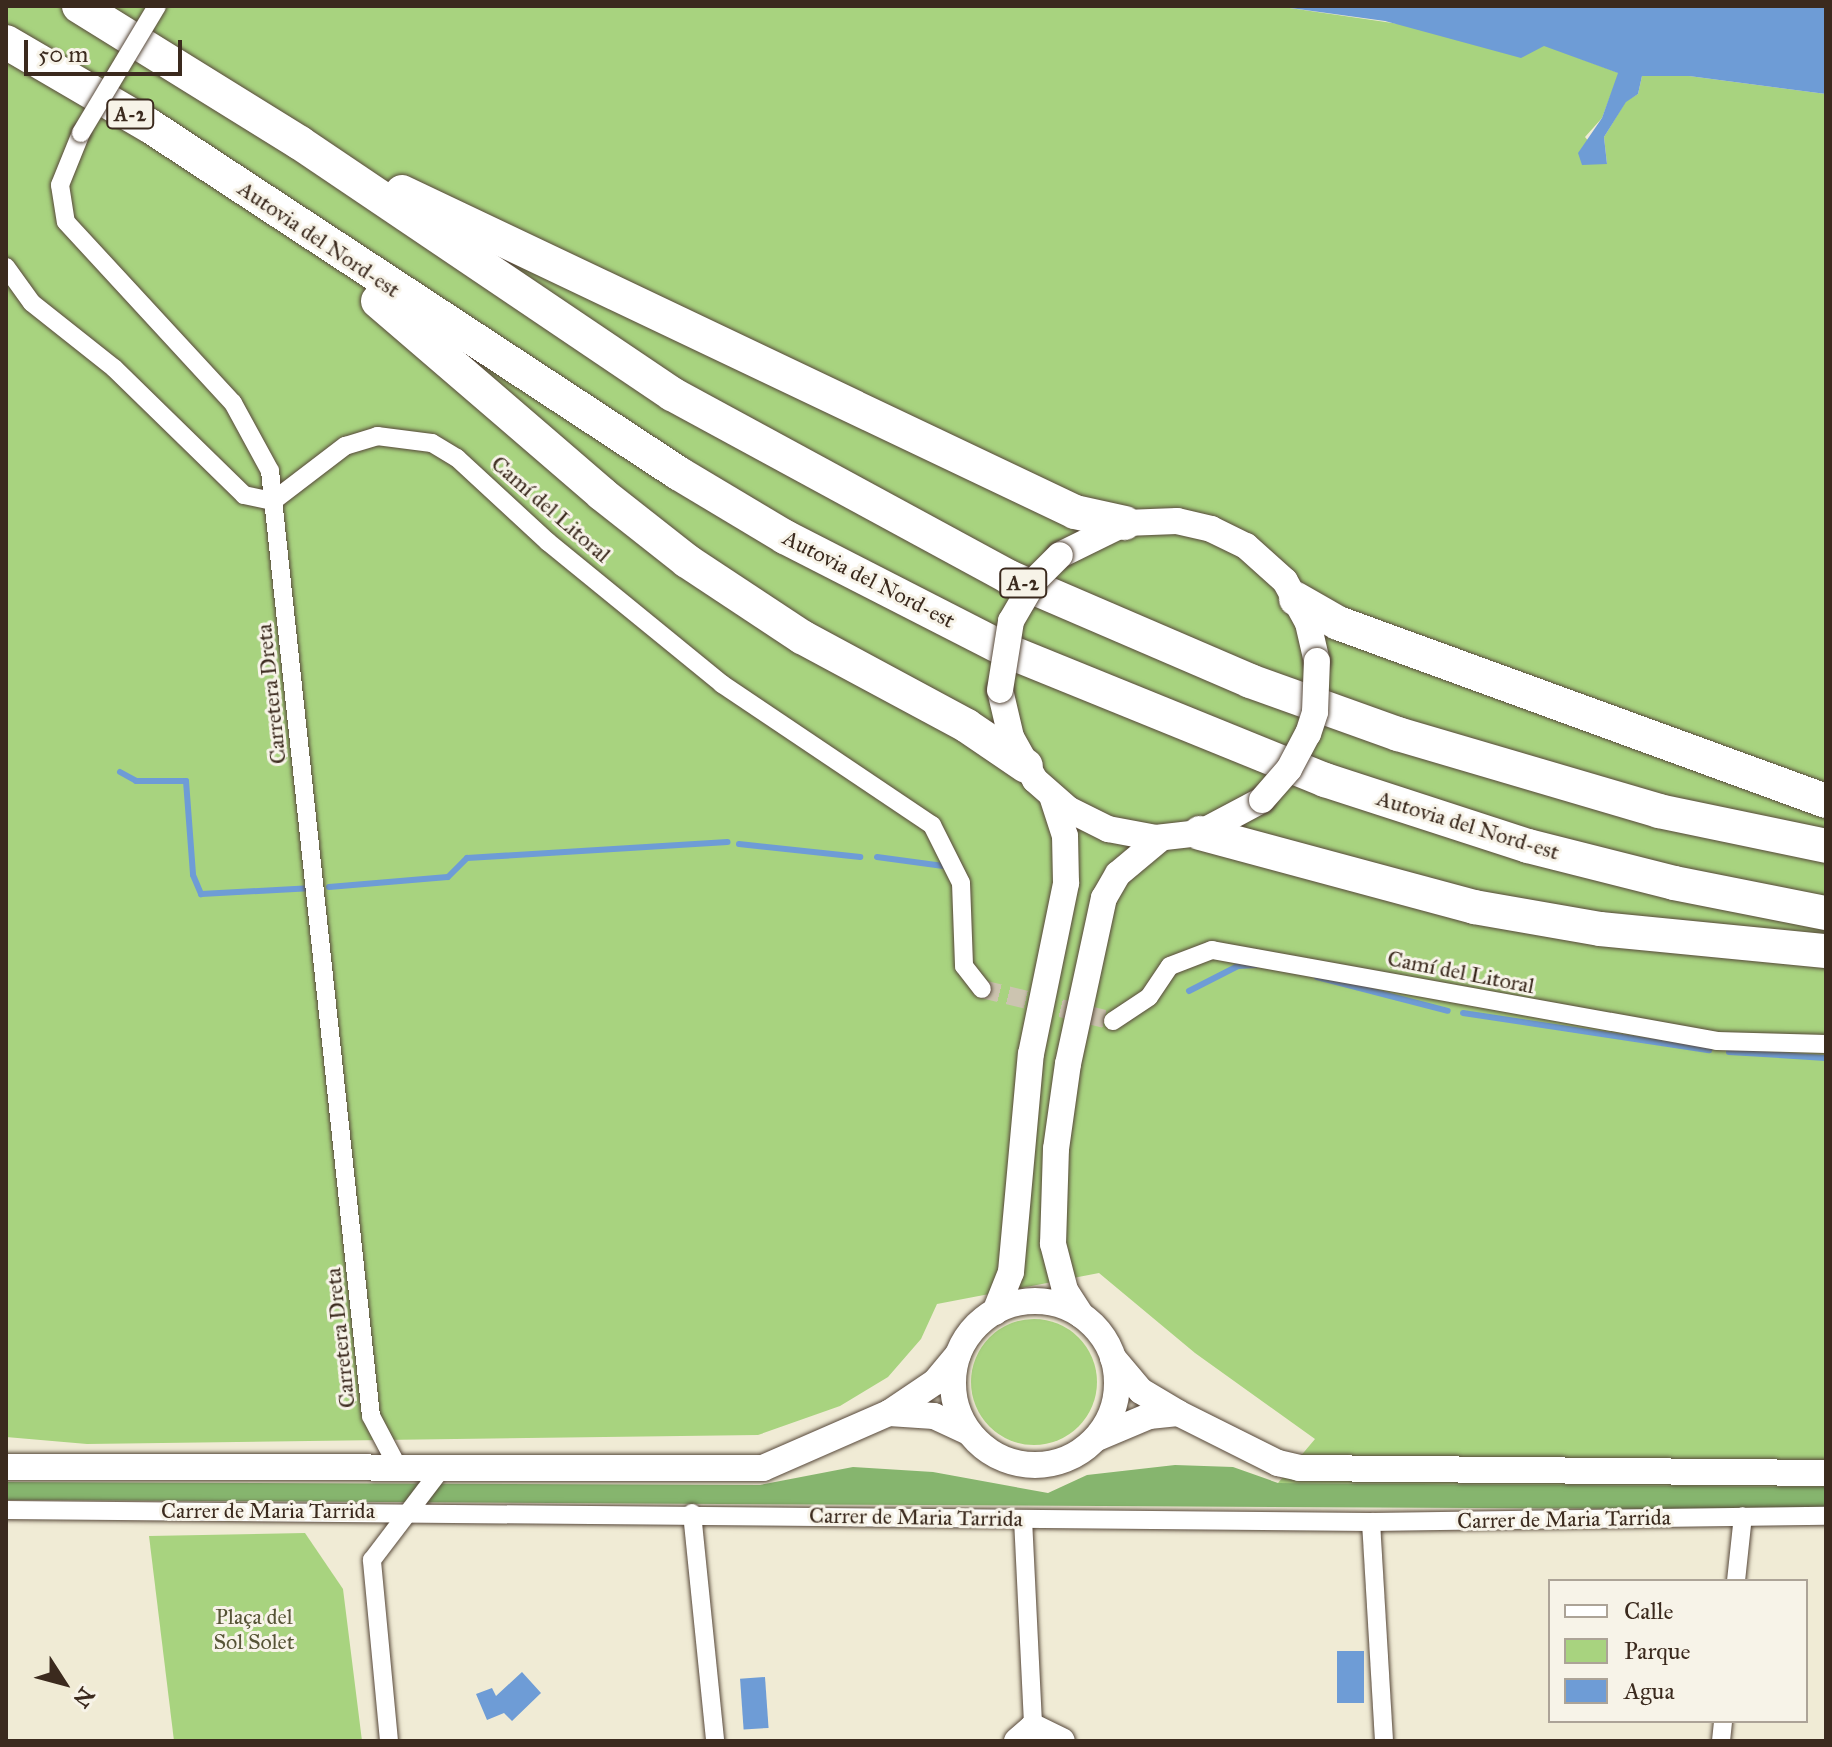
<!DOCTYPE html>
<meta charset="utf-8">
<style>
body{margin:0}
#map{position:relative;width:1832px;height:1747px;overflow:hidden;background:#f0ebd5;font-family:"IM FELL Great Primer",serif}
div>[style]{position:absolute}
.green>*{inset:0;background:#a8d37f}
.round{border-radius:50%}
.forest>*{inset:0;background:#86b56e}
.water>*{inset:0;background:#6e9cd6;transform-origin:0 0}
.stream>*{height:6px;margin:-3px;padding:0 3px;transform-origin:3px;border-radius:3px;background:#6e9cd6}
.street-tunnel>*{height:18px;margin-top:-9px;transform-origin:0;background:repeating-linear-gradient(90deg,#ccc4b0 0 18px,transparent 0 27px)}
.roads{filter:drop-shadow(0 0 2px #564739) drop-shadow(0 0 2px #564739)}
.street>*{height:18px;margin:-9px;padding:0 9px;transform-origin:9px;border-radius:9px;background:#fff}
.secondary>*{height:26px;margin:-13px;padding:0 13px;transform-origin:13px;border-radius:13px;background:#fff}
.secondary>.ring{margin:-13px;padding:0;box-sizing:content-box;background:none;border:26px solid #fff;border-radius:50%}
.highway>*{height:34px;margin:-17px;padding:0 17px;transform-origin:17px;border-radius:17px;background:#fff}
.bridges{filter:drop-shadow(0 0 2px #564739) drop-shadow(0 0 2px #564739)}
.street-bridge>*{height:18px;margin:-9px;padding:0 9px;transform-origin:9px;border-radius:9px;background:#fff}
.secondary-bridge>*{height:26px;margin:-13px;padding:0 13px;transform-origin:13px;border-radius:13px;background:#fff}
span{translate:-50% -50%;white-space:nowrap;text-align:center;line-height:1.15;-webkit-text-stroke:6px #f7f3e8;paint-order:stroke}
.shield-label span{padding:2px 6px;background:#f7f3e8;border:2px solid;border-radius:6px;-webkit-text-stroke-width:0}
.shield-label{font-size:20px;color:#3b2a1e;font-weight:700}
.street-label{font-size:22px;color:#3b2a1e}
.park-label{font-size:22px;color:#565436}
.frame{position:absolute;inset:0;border:8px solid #3b2a1e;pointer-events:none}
.legend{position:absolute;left:1548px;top:1579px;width:260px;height:144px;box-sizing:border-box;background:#f7f3e8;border:2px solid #aca397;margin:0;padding:10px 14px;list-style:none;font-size:24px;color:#3b2a1e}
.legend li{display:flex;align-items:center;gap:16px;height:40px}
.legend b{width:40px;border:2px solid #aca397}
.north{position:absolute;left:24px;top:1643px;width:80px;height:80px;-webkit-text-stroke:6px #f7f3e8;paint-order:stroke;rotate:126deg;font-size:22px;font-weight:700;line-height:32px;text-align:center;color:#3b2a1e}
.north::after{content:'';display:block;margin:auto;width:28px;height:36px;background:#3b2a1e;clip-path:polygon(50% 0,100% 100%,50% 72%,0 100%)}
.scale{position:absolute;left:24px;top:40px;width:158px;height:36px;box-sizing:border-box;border:4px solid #3b2a1e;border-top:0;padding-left:10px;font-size:24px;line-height:28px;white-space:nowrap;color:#3b2a1e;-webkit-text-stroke:6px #f7f3e8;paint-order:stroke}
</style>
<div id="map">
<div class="green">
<i style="clip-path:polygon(6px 6px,1276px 6px,1544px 45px,1619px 73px,1602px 118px,1585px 137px,1607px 164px,1604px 137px,1626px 101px,1638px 94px,1642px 76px,1689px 76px,1826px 94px,1826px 1487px,1278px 1483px,1315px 1439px,1195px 1353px,1099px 1273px,937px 1304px,921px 1339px,888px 1377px,840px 1406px,758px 1435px,87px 1444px,6px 1437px)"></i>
<i class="round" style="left:971px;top:1319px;width:126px;height:126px"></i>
<i style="clip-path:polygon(305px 1533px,343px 1589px,362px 1741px,174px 1741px,149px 1536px)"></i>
</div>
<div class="forest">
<i style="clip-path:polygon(1175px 1465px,1233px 1467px,1278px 1483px,1826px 1487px,1826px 1510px,6px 1500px,6px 1482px,760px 1485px,853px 1467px,933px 1472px,1048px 1493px,1087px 1475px)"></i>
</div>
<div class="water">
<i style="clip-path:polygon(1276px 6px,1826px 6px,1826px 94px,1689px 76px,1642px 76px,1638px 94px,1626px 102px,1604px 137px,1607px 164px,1582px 165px,1578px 153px,1602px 118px,1618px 73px,1544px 46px,1521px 58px,1385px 21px)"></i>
<i style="left:1337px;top:1651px;width:27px;height:52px"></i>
<i style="clip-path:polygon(522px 1672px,541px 1693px,512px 1721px,504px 1713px,487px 1720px,476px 1694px,492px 1688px,496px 1696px)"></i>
<i style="left:765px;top:1677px;width:51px;height:25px;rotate:86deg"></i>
</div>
<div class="stream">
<i style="left:120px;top:772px;width:18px;rotate:29deg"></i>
<i style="left:136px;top:781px;width:50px"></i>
<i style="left:186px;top:781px;width:94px;rotate:85.7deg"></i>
<i style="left:193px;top:875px;width:21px;rotate:67deg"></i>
<i style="left:201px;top:894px;width:112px;rotate:-3.1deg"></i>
<i style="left:739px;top:844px;width:122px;rotate:6.1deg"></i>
<i style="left:877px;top:857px;width:67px;rotate:7.8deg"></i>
<i style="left:329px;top:887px;width:119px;rotate:-4.8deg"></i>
<i style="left:448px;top:877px;width:27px;rotate:-45deg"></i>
<i style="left:467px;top:858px;width:261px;rotate:-3.5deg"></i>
<i style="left:1317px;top:977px;width:135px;rotate:14.5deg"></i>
<i style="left:1189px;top:991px;width:55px;rotate:-27deg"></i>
<i style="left:1238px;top:966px;width:17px;rotate:-3deg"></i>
<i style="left:1463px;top:1013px;width:249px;rotate:8.6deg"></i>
<i style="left:1729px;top:1052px;width:97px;rotate:3.5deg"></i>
</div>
<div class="street-tunnel">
<i style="left:982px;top:989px;width:135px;rotate:13.7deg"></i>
</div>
<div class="roads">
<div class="street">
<i style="left:81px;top:133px;width:56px;rotate:112deg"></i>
<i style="left:60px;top:185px;width:37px;rotate:81deg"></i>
<i style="left:66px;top:222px;width:246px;rotate:47.3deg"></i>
<i style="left:233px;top:403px;width:77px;rotate:61.4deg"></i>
<i style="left:270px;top:471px;width:950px;rotate:83.9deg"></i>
<i style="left:371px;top:1416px;width:60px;rotate:62.2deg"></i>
<i style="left:6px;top:267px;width:44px;rotate:54.2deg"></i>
<i style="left:32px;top:303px;width:105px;rotate:38.4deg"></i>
<i style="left:114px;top:368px;width:182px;rotate:44.3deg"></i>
<i style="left:244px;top:495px;width:30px;rotate:12deg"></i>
<i style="left:273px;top:501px;width:91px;rotate:-37.4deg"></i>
<i style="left:345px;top:446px;width:34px;rotate:-17deg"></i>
<i style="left:377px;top:436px;width:55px;rotate:7.3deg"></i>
<i style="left:432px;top:443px;width:29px;rotate:31deg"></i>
<i style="left:457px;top:458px;width:124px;rotate:42.7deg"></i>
<i style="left:548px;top:542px;width:225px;rotate:39.2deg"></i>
<i style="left:722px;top:684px;width:253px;rotate:33.9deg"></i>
<i style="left:932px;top:825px;width:65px;rotate:63.4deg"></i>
<i style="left:961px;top:883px;width:83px;rotate:87.9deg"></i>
<i style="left:964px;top:966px;width:29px;rotate:52deg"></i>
<i style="left:1113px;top:1021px;width:43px;rotate:-33.7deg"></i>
<i style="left:1149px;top:997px;width:37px;rotate:-56deg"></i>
<i style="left:1170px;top:966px;width:45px;rotate:-20.9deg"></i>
<i style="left:1212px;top:950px;width:513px;rotate:10.21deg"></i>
<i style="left:1717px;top:1041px;width:109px;rotate:1.6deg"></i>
<i style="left:6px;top:1510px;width:1365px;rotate:0.5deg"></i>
<i style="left:1371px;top:1522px;width:455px;rotate:-0.8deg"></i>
<i style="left:692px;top:1513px;width:229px;rotate:84.2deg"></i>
<i style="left:1023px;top:1519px;width:208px;rotate:87.2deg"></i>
<i style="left:1371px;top:1522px;width:219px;rotate:86.6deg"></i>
<i style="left:1736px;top:1581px;width:65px;rotate:-83.9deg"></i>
<i style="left:389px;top:1741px;width:182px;rotate:-95.4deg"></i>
<i style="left:372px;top:1560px;width:116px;rotate:-52.7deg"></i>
<i style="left:1721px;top:1741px;width:20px;rotate:-84deg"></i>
</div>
<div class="secondary">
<i style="left:1060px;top:555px;width:72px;rotate:-26.2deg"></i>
<i style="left:1125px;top:523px;width:52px;rotate:-2.2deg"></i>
<i style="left:1177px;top:521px;width:35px;rotate:13deg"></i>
<i style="left:1211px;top:529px;width:39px;rotate:26deg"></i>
<i style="left:1246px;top:546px;width:52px;rotate:41.9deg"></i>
<i style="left:1285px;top:581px;width:48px;rotate:61.3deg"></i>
<i style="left:1308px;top:623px;width:39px;rotate:77deg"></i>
<i style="left:1000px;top:690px;width:48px;rotate:76.8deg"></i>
<i style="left:1011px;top:737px;width:49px;rotate:60.8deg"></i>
<i style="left:1035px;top:780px;width:44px;rotate:41.3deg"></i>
<i style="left:1068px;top:809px;width:45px;rotate:26.6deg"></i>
<i style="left:1108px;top:829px;width:49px;rotate:10.6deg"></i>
<i style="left:1156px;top:838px;width:44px;rotate:-6.5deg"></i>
<i style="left:1200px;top:833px;width:70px;rotate:-28deg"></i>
<i class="ring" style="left:953px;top:1301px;width:138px;height:138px"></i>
<i style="left:995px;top:1312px;width:43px;rotate:-68.2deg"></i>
<i style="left:1011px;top:1272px;width:219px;rotate:-84.8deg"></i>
<i style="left:1031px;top:1054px;width:175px;rotate:-78.4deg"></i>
<i style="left:1066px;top:883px;width:47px;rotate:-91.2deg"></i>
<i style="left:1065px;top:836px;width:42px;rotate:-108deg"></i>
<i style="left:1081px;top:1315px;width:30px;rotate:-123deg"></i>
<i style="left:1065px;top:1290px;width:48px;rotate:-104.6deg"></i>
<i style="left:1053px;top:1244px;width:95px;rotate:-88.2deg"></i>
<i style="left:1056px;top:1149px;width:86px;rotate:-82deg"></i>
<i style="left:1068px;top:1064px;width:170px;rotate:-77.8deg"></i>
<i style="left:1104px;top:898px;width:28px;rotate:-60deg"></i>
<i style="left:1118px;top:874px;width:56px;rotate:-39.9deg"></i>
<i style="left:1113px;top:1358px;width:43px;rotate:49.7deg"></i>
<i style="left:1141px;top:1391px;width:43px;rotate:30.7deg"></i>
<i style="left:1178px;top:1413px;width:112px;rotate:26.6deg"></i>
<i style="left:1278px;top:1463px;width:22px;rotate:13deg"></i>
<i style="left:1299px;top:1468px;width:527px;rotate:0.54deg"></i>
<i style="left:889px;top:1413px;width:45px;rotate:3.8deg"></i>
<i style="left:934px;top:1416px;width:38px;rotate:25deg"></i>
<i style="left:1097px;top:1438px;width:56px;rotate:-22.9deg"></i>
<i style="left:1149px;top:1416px;width:29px;rotate:-6deg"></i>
<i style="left:6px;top:1467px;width:757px;rotate:0.08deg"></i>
<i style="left:763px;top:1468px;width:137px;rotate:-23.6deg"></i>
<i style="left:889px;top:1413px;width:55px;rotate:-34deg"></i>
<i style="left:935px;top:1382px;width:35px;rotate:-50deg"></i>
<i style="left:1017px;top:1741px;width:21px;rotate:-41deg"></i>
<i style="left:1033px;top:1727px;width:32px;rotate:26deg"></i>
</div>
<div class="highway">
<i style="left:79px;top:6px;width:260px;rotate:31.8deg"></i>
<i style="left:300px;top:143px;width:449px;rotate:34deg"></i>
<i style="left:672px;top:394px;width:383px;rotate:28.5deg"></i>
<i style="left:1009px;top:577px;width:262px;rotate:23.3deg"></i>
<i style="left:1250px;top:681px;width:157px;rotate:19.7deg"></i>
<i style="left:1398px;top:734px;width:272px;rotate:16.4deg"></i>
<i style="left:1659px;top:811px;width:171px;rotate:11.8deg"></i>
<i style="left:6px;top:42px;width:167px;rotate:30.3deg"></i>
<i style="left:150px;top:126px;width:632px;rotate:33.31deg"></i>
<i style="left:678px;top:473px;width:125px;rotate:30.9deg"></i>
<i style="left:785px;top:537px;width:255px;rotate:27.1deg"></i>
<i style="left:1012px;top:653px;width:338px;rotate:22.1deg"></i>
<i style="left:1325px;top:780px;width:213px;rotate:18deg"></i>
<i style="left:1528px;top:846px;width:151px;rotate:14.2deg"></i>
<i style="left:1674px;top:883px;width:155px;rotate:11.2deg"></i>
<i style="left:402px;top:192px;width:745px;rotate:25.43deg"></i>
<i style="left:1075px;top:512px;width:51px;rotate:12.4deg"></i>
<i style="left:378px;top:301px;width:296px;rotate:40.7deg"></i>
<i style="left:602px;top:494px;width:108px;rotate:38.2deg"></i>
<i style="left:687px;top:561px;width:138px;rotate:33.5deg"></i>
<i style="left:802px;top:637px;width:187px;rotate:28.3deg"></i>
<i style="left:967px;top:726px;width:71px;rotate:34.1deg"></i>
<i style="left:1296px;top:599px;width:48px;rotate:29.7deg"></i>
<i style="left:1338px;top:623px;width:519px;rotate:20.04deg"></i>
<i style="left:1200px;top:833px;width:284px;rotate:15.1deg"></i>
<i style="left:1474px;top:907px;width:128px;rotate:9.9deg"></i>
<i style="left:1600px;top:929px;width:227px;rotate:5.6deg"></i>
</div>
</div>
<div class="bridges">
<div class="street-bridge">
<i style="left:81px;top:133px;width:148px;rotate:-59.1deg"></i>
</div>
<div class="secondary-bridge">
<i style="left:1000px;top:690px;width:70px;rotate:-80.9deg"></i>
<i style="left:1011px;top:621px;width:48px;rotate:-59.7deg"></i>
<i style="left:1035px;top:580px;width:35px;rotate:-45deg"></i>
<i style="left:1262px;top:800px;width:41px;rotate:-48.9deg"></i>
<i style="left:1289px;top:769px;width:40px;rotate:-62deg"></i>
<i style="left:1308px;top:734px;width:23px;rotate:-72deg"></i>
<i style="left:1315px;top:712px;width:51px;rotate:-87.8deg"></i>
</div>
</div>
<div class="shield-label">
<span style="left:130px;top:114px">A-2</span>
<span style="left:1023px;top:583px">A-2</span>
</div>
<div class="street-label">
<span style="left:319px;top:239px;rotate:34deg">Autovia del Nord-est</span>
<span style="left:551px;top:509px;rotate:41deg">Camí del Litoral</span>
<span style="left:869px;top:579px;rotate:27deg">Autovia del Nord-est</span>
<span style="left:271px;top:694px;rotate:-96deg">Carretera Dreta</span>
<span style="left:1468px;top:825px;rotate:17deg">Autovia del Nord-est</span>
<span style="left:1461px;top:972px;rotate:11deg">Camí del Litoral</span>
<span style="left:340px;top:1338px;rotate:-96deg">Carretera Dreta</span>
<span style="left:268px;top:1511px">Carrer de Maria Tarrida</span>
<span style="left:916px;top:1517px;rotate:1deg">Carrer de Maria Tarrida</span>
<span style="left:1564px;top:1519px;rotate:-1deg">Carrer de Maria Tarrida</span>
</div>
<div class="park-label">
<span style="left:254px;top:1629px">Plaça del<br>Sol Solet</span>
</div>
<div class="frame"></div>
<ul class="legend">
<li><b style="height:10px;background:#fff"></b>Calle</li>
<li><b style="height:22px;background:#a8d37f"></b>Parque</li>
<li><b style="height:22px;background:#6e9cd6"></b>Agua</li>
</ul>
<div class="north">N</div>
<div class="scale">50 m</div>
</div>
